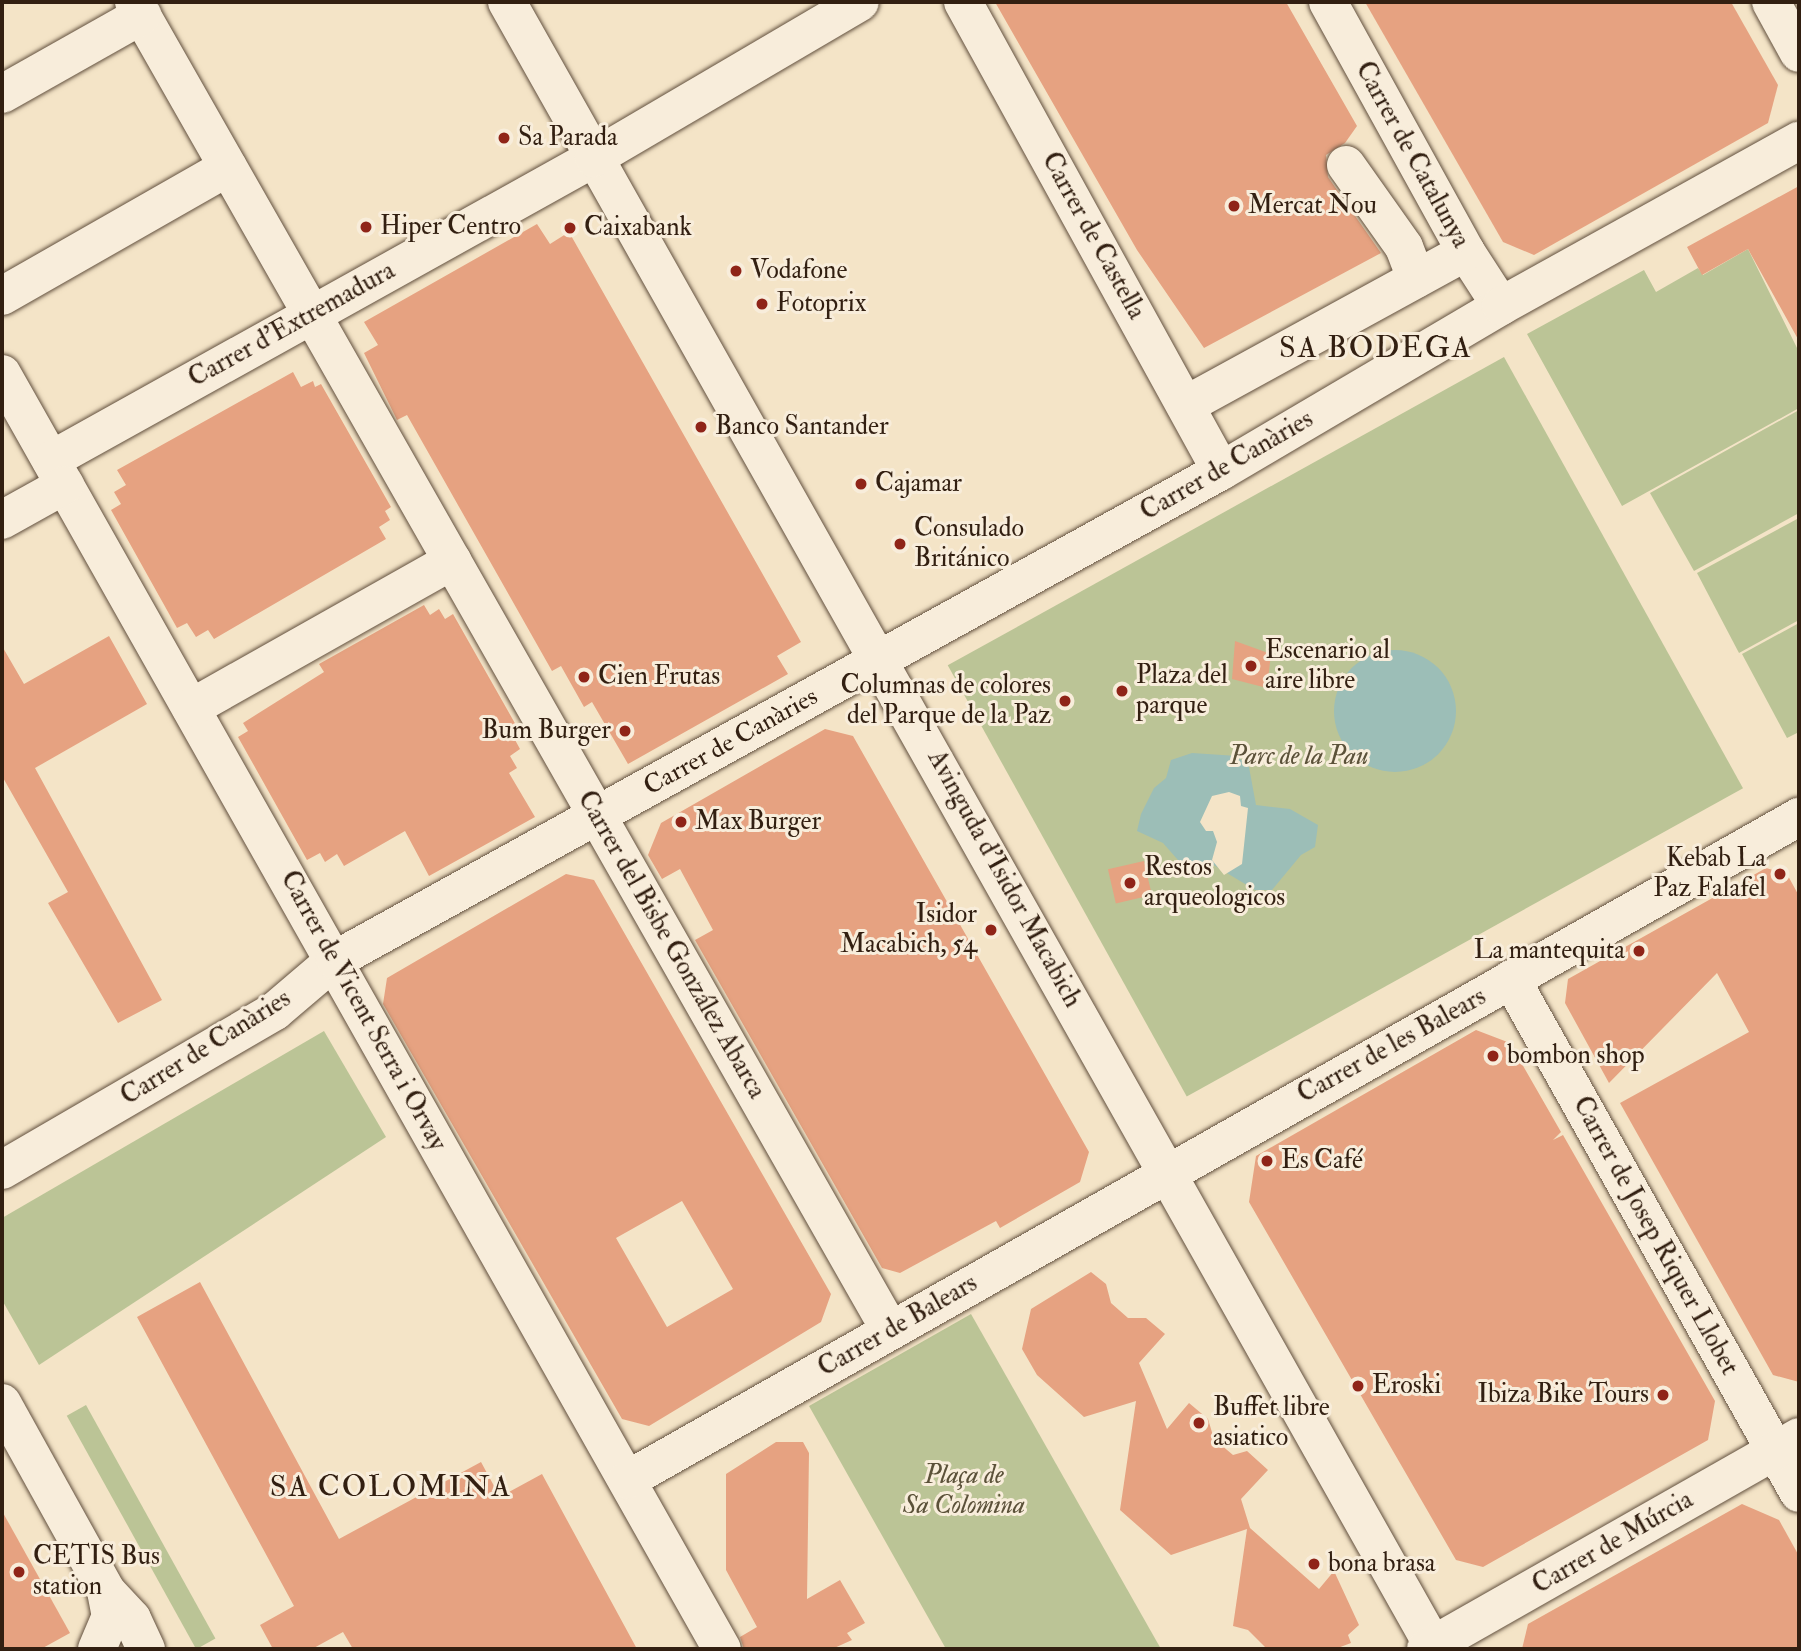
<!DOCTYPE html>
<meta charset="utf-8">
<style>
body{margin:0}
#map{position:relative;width:1801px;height:1651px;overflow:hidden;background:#f4e4c7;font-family:"IM FELL Double Pica",serif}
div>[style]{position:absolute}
.green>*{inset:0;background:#bbc496;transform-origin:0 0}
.water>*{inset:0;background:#9cbeb7}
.round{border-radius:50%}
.pier>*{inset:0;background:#f4e4c7}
.building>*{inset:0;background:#e6a281;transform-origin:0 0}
.roads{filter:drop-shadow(0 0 2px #62503e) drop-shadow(0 0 2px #62503e)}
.minor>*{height:38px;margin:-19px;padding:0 19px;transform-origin:19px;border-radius:19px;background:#f8eddb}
.dots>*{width:19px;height:19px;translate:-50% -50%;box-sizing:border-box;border:4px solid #f8eddb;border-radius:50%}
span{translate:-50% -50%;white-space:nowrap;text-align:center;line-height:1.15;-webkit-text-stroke:6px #f8eddb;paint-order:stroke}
.poi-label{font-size:26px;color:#321f11}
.left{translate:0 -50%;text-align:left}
.right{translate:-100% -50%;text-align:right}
.street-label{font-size:26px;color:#321f11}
.park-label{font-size:26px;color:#5b5139;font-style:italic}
.quarter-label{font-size:30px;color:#321f11;letter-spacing:2px}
.frame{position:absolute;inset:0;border:4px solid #321f11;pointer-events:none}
</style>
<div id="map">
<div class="green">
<i style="clip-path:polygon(1748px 249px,1799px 352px,1799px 408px,1622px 506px,1527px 334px,1644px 270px,1656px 292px,1698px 268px,1703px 275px)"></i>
<i style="left:1504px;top:357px;width:493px;height:636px;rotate:61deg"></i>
<i style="clip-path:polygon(1799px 410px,1799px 513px,1694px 571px,1650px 493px)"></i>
<i style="clip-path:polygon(1799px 518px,1799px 620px,1739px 653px,1697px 573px)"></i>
<i style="clip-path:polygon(1799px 623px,1799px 732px,1787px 738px,1742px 654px)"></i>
<i style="clip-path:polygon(324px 1031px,386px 1137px,39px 1365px,2px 1300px,2px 1218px)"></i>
<i style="clip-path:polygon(971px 1314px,1161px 1649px,946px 1649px,809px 1406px)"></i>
<i style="left:86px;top:1405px;width:267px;height:22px;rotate:61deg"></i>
</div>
<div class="water">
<i class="round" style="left:1334px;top:650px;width:122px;height:122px"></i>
<i style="clip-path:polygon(1192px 753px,1237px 756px,1249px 767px,1256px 805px,1290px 809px,1318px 825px,1315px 847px,1301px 855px,1272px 890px,1255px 890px,1207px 861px,1185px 868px,1163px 843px,1137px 831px,1141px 814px,1154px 788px,1166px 778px,1171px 760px)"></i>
</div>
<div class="pier">
<i style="clip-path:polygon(1229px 792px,1240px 796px,1241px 806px,1248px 808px,1242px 864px,1224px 875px,1212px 860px,1217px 842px,1213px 831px,1206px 831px,1200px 822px,1212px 796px)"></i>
</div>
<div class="building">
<i style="clip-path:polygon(995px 2px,1286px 2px,1357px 126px,1345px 143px,1326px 155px,1328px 177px,1381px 253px,1204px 348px,1137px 250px)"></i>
<i style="clip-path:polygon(1365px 2px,1731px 2px,1778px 85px,1768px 123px,1534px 255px,1503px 242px)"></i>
<i style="clip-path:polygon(1799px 186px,1799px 341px,1748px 249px,1702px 275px,1687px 247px)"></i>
<i style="clip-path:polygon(537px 224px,550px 244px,569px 232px,801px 642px,777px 656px,788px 674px,628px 764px,592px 702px,584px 707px,561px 666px,552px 671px,407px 415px,397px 420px,364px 353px,378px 345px,364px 322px)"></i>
<i style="clip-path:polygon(293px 372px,301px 387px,313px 381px,315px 387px,321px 384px,391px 507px,385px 511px,390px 520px,379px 527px,386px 539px,214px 639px,208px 630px,196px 637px,187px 623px,177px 628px,111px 510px,121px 504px,114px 492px,126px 485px,117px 470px)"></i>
<i style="clip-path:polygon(424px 605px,430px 615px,439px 609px,445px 619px,453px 614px,521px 734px,514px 738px,520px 749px,510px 756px,517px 768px,509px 773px,535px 817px,429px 876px,405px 831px,344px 866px,337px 854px,325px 862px,320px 853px,307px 860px,238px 737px,248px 731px,243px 723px,324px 672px,319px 664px)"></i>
<i style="clip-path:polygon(109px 636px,147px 704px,35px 768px,162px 1000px,118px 1023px,48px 903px,68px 892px,2px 776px,2px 646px,24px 684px)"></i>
<i style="clip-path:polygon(1235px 641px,1271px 654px,1267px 688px,1232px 679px)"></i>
<i style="clip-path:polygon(825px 729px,853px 736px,1089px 1152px,1080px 1182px,1000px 1228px,996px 1221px,900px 1273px,882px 1268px,695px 940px,713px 930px,680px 869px,662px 879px,648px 855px,661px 823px)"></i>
<i style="left:1144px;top:861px;width:35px;height:37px;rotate:77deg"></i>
<i style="clip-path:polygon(1766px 868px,1787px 874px,1799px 896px,1799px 1382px,1773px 1375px,1620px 1103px,1749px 1032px,1717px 973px,1609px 1083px,1565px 1003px,1568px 979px)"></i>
<i style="clip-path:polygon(evenodd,566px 874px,594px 880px,831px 1294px,821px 1322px,649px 1426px,622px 1419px,383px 1004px,387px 978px,566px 874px,682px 1201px,733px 1289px,667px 1327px,616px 1238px,682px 1201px)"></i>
<i style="clip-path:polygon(1476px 1030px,1510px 1043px,1561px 1132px,1553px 1140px,1563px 1135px,1715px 1401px,1708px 1440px,1483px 1567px,1456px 1560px,1249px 1202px,1256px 1156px)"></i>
<i style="clip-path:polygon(1091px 1272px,1106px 1284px,1111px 1303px,1128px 1318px,1146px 1318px,1165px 1334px,1139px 1363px,1167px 1429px,1189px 1403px,1208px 1419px,1214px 1439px,1233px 1455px,1247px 1451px,1268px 1470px,1241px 1499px,1250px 1528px,1319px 1589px,1334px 1571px,1359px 1625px,1348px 1635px,1351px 1643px,1335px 1649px,1267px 1649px,1248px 1630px,1233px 1626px,1247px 1529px,1171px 1555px,1120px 1510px,1136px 1401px,1084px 1417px,1037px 1375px,1022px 1349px,1031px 1309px)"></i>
<i style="clip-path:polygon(200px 1282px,339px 1539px,481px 1462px,500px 1497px,542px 1474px,637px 1649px,353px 1649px,343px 1632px,312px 1649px,273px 1649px,260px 1625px,294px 1606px,137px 1317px)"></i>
<i style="clip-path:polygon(776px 1442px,803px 1442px,809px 1453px,807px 1599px,840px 1580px,865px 1623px,847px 1633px,852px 1640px,832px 1649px,744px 1649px,740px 1637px,757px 1627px,726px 1570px,726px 1474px)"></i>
<i style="clip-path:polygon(1742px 1504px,1779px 1520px,1799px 1556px,1799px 1649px,1522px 1649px,1528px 1624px)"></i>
<i style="clip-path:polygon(2px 1511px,70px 1633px,41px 1649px,2px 1649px)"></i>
</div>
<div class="roads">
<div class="minor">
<i style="left:134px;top:2px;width:1528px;rotate:60.35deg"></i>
<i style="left:507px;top:2px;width:1890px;rotate:60.6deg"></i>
<i style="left:963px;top:2px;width:535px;rotate:61.18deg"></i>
<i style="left:1328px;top:2px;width:286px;rotate:61.1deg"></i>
<i style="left:1466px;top:252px;width:64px;rotate:57.1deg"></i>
<i style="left:1771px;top:2px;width:58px;rotate:61.2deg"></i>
<i style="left:2px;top:94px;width:161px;rotate:-29.4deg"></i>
<i style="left:1346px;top:165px;width:100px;rotate:54.7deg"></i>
<i style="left:1404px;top:247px;width:34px;rotate:69deg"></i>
<i style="left:2px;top:296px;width:260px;rotate:-29.7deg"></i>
<i style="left:2px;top:374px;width:1464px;rotate:60.55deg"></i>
<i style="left:1186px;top:405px;width:319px;rotate:-28.7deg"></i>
<i style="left:51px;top:460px;width:621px;rotate:-29.08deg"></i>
<i style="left:594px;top:158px;width:308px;rotate:-30.4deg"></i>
<i style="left:2px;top:520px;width:72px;rotate:-29.1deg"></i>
<i style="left:191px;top:708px;width:300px;rotate:-29.4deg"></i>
<i style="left:1511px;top:979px;width:589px;rotate:60.74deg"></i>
<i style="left:2px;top:1170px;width:316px;rotate:-30.2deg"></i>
<i style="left:275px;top:1011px;width:79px;rotate:-40.4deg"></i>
<i style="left:335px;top:960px;width:1012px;rotate:-28.9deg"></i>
<i style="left:1221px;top:471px;width:325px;rotate:-30.5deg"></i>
<i style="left:1501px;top:306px;width:341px;rotate:-29deg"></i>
<i style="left:2px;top:1403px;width:215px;rotate:61deg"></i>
<i style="left:106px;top:1591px;width:25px;rotate:79deg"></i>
<i style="left:111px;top:1616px;width:36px;rotate:113deg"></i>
<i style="left:627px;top:1480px;width:1347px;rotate:-29.5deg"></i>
<i style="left:106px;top:1591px;width:38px;rotate:47deg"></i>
<i style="left:132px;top:1619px;width:33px;rotate:65deg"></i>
<i style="left:1426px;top:1649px;width:429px;rotate:-29.6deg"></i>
</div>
</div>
<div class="dots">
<i style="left:504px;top:138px;background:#8f2418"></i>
<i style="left:1234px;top:206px;background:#8f2418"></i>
<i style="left:366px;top:227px;background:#8f2418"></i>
<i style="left:570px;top:228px;background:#8f2418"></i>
<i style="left:736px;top:271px;background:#8f2418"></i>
<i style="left:762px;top:304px;background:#8f2418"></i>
<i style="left:701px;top:427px;background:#8f2418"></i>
<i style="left:861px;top:484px;background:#8f2418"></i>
<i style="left:900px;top:544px;background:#8f2418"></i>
<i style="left:1251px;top:666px;background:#8f2418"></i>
<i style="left:584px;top:677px;background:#8f2418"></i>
<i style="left:1122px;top:691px;background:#8f2418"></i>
<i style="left:1065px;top:701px;background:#8f2418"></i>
<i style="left:625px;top:731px;background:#8f2418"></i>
<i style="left:681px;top:822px;background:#8f2418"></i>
<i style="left:1780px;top:874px;background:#8f2418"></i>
<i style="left:1130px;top:883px;background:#8f2418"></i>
<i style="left:991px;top:930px;background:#8f2418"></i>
<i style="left:1639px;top:951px;background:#8f2418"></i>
<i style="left:1493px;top:1056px;background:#8f2418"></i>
<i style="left:1267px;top:1161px;background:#8f2418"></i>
<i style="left:1358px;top:1386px;background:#8f2418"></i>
<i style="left:1663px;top:1395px;background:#8f2418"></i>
<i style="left:1199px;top:1423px;background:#8f2418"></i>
<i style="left:1314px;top:1564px;background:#8f2418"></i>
<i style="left:19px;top:1572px;background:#8f2418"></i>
</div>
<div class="poi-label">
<span class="left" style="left:518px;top:138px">Sa Parada</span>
<span class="left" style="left:1248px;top:206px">Mercat Nou</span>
<span class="left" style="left:380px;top:227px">Hiper Centro</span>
<span class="left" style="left:584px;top:228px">Caixabank</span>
<span class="left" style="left:750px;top:271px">Vodafone</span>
<span class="left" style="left:776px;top:304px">Fotoprix</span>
<span class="left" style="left:715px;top:427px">Banco Santander</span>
<span class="left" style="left:875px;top:484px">Cajamar</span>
<span class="left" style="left:914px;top:544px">Consulado<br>Británico</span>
<span class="left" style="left:1265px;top:666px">Escenario al<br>aire libre</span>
<span class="left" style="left:1136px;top:691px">Plaza del<br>parque</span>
<span class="left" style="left:598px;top:677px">Cien Frutas</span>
<span class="right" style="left:1051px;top:701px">Columnas de colores<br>del Parque de la Paz</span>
<span class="right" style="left:611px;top:731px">Bum Burger</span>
<span class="left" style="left:695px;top:822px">Max Burger</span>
<span class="right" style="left:1766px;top:874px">Kebab La<br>Paz Falafel</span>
<span class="left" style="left:1144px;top:883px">Restos<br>arqueologicos</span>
<span class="right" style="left:977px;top:930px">Isidor<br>Macabich, 54</span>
<span class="right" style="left:1625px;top:951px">La mantequita</span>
<span class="left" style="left:1507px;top:1056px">bombon shop</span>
<span class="left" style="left:1281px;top:1161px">Es Café</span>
<span class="left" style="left:1372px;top:1386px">Eroski</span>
<span class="right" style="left:1649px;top:1395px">Ibiza Bike Tours</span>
<span class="left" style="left:1213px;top:1423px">Buffet libre<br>asiatico</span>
<span class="left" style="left:33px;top:1572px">CETIS Bus<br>station</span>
<span class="left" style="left:1328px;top:1564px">bona brasa</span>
</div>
<div class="street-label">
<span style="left:1412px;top:155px;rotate:61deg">Carrer de Catalunya</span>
<span style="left:1093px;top:236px;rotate:61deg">Carrer de Castella</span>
<span style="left:292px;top:325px;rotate:-29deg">Carrer d'Extremadura</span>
<span style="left:1227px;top:466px;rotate:-30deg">Carrer de Canàries</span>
<span style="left:731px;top:742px;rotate:-29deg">Carrer de Canàries</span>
<span style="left:1004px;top:879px;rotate:61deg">Avinguda d'Isidor Macabich</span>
<span style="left:671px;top:945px;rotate:60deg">Carrer del Bisbe González Abarca</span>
<span style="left:363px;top:1011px;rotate:61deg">Carrer de Vicent Serra i Orvay</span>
<span style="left:1392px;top:1046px;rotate:-29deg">Carrer de les Balears</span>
<span style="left:206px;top:1048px;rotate:-32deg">Carrer de Canàries</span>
<span style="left:1655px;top:1236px;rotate:61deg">Carrer de Josep Riquer Llobet</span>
<span style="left:898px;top:1326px;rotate:-30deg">Carrer de Balears</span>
<span style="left:1613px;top:1543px;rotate:-30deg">Carrer de Múrcia</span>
</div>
<div class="park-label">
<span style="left:1299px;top:757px">Parc de la Pau</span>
<span style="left:964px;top:1491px">Plaça de<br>Sa Colomina</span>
</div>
<div class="quarter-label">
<span style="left:1376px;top:348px">SA BODEGA</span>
<span style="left:391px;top:1487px">SA COLOMINA</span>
</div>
<div class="frame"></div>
</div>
